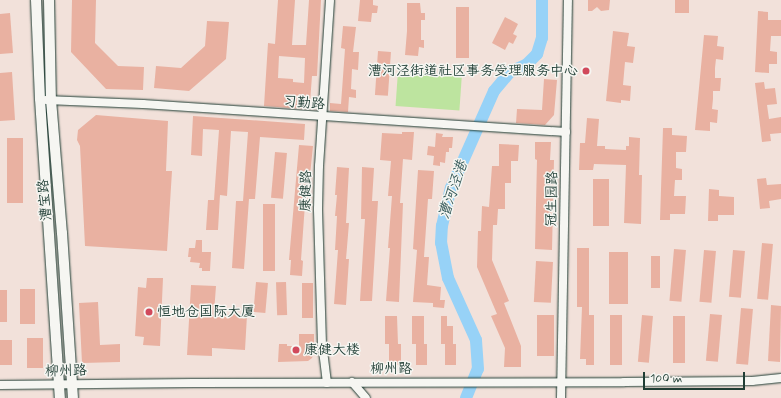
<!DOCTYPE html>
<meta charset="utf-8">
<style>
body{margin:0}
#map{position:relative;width:781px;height:398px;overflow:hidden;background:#f2e1da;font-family:Mynerve,"LXGW WenKai TC",sans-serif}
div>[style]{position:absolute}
.green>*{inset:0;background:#bde49f;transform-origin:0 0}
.river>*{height:12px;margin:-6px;padding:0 6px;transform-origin:6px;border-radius:6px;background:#97d2f7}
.building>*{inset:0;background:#e9b1a1;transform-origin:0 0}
.roads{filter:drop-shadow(0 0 1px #1f3d34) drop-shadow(0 0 1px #1f3d34)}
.minor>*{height:8px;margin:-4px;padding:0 4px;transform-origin:4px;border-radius:4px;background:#f6f6f2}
.major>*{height:10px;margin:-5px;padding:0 5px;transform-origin:5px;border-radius:5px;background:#f6f6f2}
.dots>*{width:11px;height:11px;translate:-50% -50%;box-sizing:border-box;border:2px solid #f6f6f2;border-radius:50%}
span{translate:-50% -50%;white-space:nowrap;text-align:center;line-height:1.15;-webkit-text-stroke:3px #f6f6f2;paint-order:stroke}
.poi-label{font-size:14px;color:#1f3d34}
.right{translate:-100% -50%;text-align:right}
.left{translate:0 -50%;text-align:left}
.street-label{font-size:14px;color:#1f3d34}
.water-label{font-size:15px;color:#375b5b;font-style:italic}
.scale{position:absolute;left:643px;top:372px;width:102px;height:18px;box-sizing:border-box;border:2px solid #1f3d34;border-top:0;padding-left:5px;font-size:12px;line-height:14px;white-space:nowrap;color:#1f3d34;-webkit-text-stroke:3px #f6f6f2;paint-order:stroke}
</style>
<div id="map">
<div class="green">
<i style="left:398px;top:71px;width:64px;height:35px;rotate:4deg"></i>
</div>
<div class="river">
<i style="left:466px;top:398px;width:31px;rotate:-68deg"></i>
<i style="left:478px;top:369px;width:29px;rotate:-94deg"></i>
<i style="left:476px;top:340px;width:68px;rotate:-114.3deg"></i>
<i style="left:448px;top:278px;width:36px;rotate:-101deg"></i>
<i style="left:441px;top:243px;width:17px;rotate:-87deg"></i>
<i style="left:442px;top:226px;width:39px;rotate:-77deg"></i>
<i style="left:451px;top:188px;width:106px;rotate:-66.1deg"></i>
<i style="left:494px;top:91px;width:25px;rotate:-50deg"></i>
<i style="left:510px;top:72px;width:17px;rotate:-24deg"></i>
<i style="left:526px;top:65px;width:16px;rotate:-45deg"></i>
<i style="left:537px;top:54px;width:17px;rotate:-73deg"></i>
<i style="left:542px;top:38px;width:38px;rotate:-90deg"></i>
</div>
<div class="building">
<i style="clip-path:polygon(72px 0,96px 0,95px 43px,118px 66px,144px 67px,143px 90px,106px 89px,71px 52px)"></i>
<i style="clip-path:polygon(evenodd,278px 0,295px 0,292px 45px,306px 45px,309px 0,321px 0,317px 76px,312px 76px,310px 102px,304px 101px,304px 109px,264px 106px,268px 43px,275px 44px,278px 0,279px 56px,305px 58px,304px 83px,293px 82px,293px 79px,278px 78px,279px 56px)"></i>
<i style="clip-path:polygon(360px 0,373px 0,373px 5px,378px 6px,377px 13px,372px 13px,371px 22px,358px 21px)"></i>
<i style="clip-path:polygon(588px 0,610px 0,609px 10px,601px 11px,597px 7px,592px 11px,588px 11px)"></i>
<i style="left:675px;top:0;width:14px;height:13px"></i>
<i style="clip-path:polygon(407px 3px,420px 3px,421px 13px,425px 13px,425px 20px,421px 20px,421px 40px,424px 40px,424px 48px,419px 47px,418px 56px,405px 55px,407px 31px)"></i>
<i style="left:456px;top:7px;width:13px;height:51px"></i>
<i style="clip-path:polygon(758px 11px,768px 12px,768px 20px,781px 20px,781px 36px,771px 36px,770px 51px,777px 52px,777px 64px,769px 64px,769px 73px,755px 72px)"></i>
<i style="clip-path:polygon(10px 13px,13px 53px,0 54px,0 14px)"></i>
<i style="clip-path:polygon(505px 17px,518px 24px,513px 34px,517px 36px,513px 44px,509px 42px,505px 50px,492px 43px)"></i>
<i style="clip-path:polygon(207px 21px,229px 22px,226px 59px,189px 91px,154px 88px,156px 66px,181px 68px,205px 46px)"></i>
<i style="clip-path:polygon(343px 26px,356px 27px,353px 52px,359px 52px,358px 70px,352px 69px,351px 89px,356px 90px,356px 98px,349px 97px,348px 112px,330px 111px,330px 103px,341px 104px,345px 49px,341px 48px)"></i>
<i style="clip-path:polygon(613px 31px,629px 33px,627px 46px,635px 47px,633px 63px,625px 62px,623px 85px,631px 86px,630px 101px,621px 100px,621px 103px,606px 101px)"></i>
<i style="clip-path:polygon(704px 35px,718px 36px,717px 46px,724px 47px,723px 60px,716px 59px,715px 68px,715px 78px,721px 78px,720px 91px,713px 91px,713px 99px,712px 109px,718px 110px,717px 123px,710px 122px,710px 131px,695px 130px)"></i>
<i style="left:378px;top:51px;width:13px;height:44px;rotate:4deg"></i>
<i style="clip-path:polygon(12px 72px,15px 120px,0 121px,0 73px)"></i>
<i style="clip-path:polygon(544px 79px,557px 80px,554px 115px,545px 125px,516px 123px,517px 109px,542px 110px)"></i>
<i style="clip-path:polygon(764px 82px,765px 89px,775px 88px,777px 104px,767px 105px,769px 119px,781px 117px,781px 133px,770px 134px,771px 141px,762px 142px,755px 83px)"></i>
<i style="clip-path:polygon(96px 115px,168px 121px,166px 171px,172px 171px,167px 251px,85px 246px,80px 146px,77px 140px,78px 130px)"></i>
<i style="clip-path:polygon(193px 116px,305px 124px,304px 140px,260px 137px,255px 199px,249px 199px,244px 269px,232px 268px,236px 201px,243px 201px,248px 132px,231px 131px,227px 196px,220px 195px,218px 230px,206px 230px,208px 200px,214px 200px,219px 130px,203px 129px,202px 156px,191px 155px)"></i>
<i style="clip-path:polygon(587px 118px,599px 119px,597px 146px,605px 146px,605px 149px,626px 150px,626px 146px,629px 146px,629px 137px,640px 138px,639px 175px,642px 175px,641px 224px,624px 223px,626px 165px,594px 164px,593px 170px,579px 170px,580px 143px,585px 143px)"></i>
<i style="clip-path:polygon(663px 128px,672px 128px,672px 135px,687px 136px,686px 152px,676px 152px,676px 168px,682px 169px,682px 180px,675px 180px,674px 196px,686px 196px,685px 214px,670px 214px,670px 220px,660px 220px)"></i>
<i style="clip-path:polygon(402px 132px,414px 132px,412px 160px,403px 159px,400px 203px,403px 203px,399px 302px,386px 301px,390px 248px,388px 248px,392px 196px,388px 196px,391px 161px,380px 160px,382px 133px,402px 134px)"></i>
<i style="clip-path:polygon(436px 133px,443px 134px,442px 137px,453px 137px,452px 148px,449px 148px,449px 152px,446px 152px,445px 163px,440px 162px,440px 166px,433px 165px,434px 156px,427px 155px,428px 146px,435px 147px)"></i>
<i style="left:7px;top:138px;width:16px;height:65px"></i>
<i style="clip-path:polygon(535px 142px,551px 142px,550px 160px,554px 160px,552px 250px,535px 249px,537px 160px,535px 159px)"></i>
<i style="clip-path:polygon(499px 144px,519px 145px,518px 161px,511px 161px,511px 183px,505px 183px,505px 209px,498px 209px,497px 225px,493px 225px,492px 260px,509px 301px,504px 303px,521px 346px,521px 367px,504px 367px,505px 348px,491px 316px,497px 314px,477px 267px,478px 231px,481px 231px,482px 206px,489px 207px,492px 166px,499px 166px)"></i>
<i style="clip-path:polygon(299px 145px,313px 146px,307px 204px,305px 204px,301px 260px,303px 261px,302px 276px,290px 275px,291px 260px,289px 260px)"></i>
<i style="left:275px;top:152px;width:12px;height:46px;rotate:5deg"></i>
<i style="clip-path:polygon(337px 167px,349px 168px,346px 223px,349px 223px,346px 259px,349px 259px,346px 305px,334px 304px,338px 250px,335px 250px,337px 216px,335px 216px,337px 195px,335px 195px)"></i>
<i style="clip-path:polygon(362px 167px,374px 168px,372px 201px,378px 201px,372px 301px,360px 301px,365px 219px,361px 219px)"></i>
<i style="clip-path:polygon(418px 170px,434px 171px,432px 199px,428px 199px,424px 257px,429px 257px,427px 285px,441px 287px,440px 300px,445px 300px,444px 308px,433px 307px,433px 303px,413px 302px,417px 250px,413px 249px)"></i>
<i style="clip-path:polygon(766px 178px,767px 185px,781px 184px,781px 199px,769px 201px,770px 208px,760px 209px,757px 179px)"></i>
<i style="left:609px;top:179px;width:47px;height:16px;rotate:90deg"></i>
<i style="clip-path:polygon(709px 189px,719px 190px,719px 196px,734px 197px,734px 215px,718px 215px,718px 221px,708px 221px)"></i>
<i style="left:263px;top:204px;width:12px;height:67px"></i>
<i style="clip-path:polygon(196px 240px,202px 240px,202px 252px,211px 252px,210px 271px,202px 271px,202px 268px,199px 268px,200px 263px,190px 262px,191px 257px,188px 257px,189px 248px,195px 248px)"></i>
<i style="left:762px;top:243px;width:11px;height:56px;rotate:5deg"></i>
<i style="clip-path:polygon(577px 248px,589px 248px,589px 315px,594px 315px,594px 365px,586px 365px,586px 359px,580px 359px,582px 307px,577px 307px)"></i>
<i style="left:674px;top:249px;width:12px;height:52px;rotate:5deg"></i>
<i style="left:704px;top:250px;width:12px;height:52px;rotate:5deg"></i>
<i style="left:733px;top:250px;width:12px;height:47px;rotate:5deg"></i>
<i style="left:609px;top:252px;width:19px;height:52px"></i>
<i style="left:651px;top:256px;width:9px;height:32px"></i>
<i style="left:536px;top:261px;width:17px;height:41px;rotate:3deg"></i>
<i style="clip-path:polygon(147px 278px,163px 278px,160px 346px,143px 345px,144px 337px,135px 336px,138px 287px,146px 288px)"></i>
<i style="left:256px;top:282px;width:12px;height:30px;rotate:5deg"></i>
<i style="left:286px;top:282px;width:33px;height:10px;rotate:88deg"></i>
<i style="left:302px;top:283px;width:11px;height:35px"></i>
<i style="clip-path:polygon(191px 285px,216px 286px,214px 313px,247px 315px,245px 350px,212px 348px,212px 356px,187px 355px)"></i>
<i style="left:20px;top:289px;width:15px;height:35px"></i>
<i style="left:0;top:290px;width:7px;height:32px"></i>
<i style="clip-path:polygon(98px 302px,100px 345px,120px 344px,120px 362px,82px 363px,79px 303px)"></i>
<i style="clip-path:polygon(771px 305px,781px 306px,780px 362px,768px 361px)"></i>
<i style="left:741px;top:308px;width:12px;height:56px;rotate:5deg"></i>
<i style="left:710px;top:314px;width:12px;height:47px;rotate:5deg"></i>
<i style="left:537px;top:315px;width:17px;height:41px"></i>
<i style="left:610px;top:315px;width:12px;height:50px"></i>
<i style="left:642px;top:315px;width:11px;height:47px;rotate:5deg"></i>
<i style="clip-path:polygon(385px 316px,397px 316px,398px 344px,401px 344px,401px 365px,389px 365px,389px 344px,385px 344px)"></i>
<i style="clip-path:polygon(412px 316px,424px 316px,424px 344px,427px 344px,427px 365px,416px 365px,416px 344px,412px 344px)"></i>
<i style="clip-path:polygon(441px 316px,447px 316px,447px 326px,453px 326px,453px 344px,456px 344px,456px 365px,445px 365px,445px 344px,441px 344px)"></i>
<i style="left:673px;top:316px;width:12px;height:47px"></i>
<i style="clip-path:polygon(299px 334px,314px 334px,314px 353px,312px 358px,308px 361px,278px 362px,279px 344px,287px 344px,287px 346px,299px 346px)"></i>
<i style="left:27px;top:338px;width:16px;height:30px"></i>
<i style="left:0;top:340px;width:12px;height:25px"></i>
</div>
<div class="roads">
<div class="minor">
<i style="left:46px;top:100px;width:97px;rotate:2.4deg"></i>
<i style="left:143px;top:104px;width:424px;rotate:3.8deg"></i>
<i style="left:352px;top:382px;width:21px;rotate:49deg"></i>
<i style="left:327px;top:383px;width:38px;rotate:-97deg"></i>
<i style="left:322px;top:345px;width:136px;rotate:-91.7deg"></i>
<i style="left:318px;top:209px;width:43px;rotate:-88.7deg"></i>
<i style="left:319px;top:166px;width:166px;rotate:-86.2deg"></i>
<i style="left:0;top:385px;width:193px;rotate:-0.6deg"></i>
<i style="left:193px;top:383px;width:431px;rotate:-0.1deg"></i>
<i style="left:624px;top:382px;width:128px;rotate:-0.4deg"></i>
<i style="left:752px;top:381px;width:29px;rotate:-6deg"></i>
<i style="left:561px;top:398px;width:398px;rotate:-89deg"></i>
</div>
<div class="major">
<i style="left:36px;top:0;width:99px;rotate:87.7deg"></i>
<i style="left:40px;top:99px;width:300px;rotate:86.2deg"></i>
<i style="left:49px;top:0;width:100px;rotate:88.9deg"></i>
<i style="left:51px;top:100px;width:133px;rotate:85.3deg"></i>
<i style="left:62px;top:233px;width:165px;rotate:86.2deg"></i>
</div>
</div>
<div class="dots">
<i style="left:586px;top:71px;background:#d1495b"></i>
<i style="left:149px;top:312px;background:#d1495b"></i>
<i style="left:296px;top:350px;background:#d1495b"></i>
</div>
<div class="poi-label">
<span class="right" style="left:578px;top:71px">漕河泾街道社区事务受理服务中心</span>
<span class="left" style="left:157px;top:312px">恒地仓国际大厦</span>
<span class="left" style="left:304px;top:350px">康健大楼</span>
</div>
<div class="street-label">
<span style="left:304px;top:103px;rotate:4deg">习勤路</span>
<span style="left:306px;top:191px;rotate:-89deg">康健路</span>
<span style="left:552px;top:199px;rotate:-89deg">冠生园路</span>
<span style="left:45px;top:200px;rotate:-95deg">漕宝路</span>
<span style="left:391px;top:369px">柳州路</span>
<span style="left:66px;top:371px;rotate:-1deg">柳州路</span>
</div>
<div class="water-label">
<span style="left:454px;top:190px;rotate:-71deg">漕河泾港</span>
</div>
<div class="scale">100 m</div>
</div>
